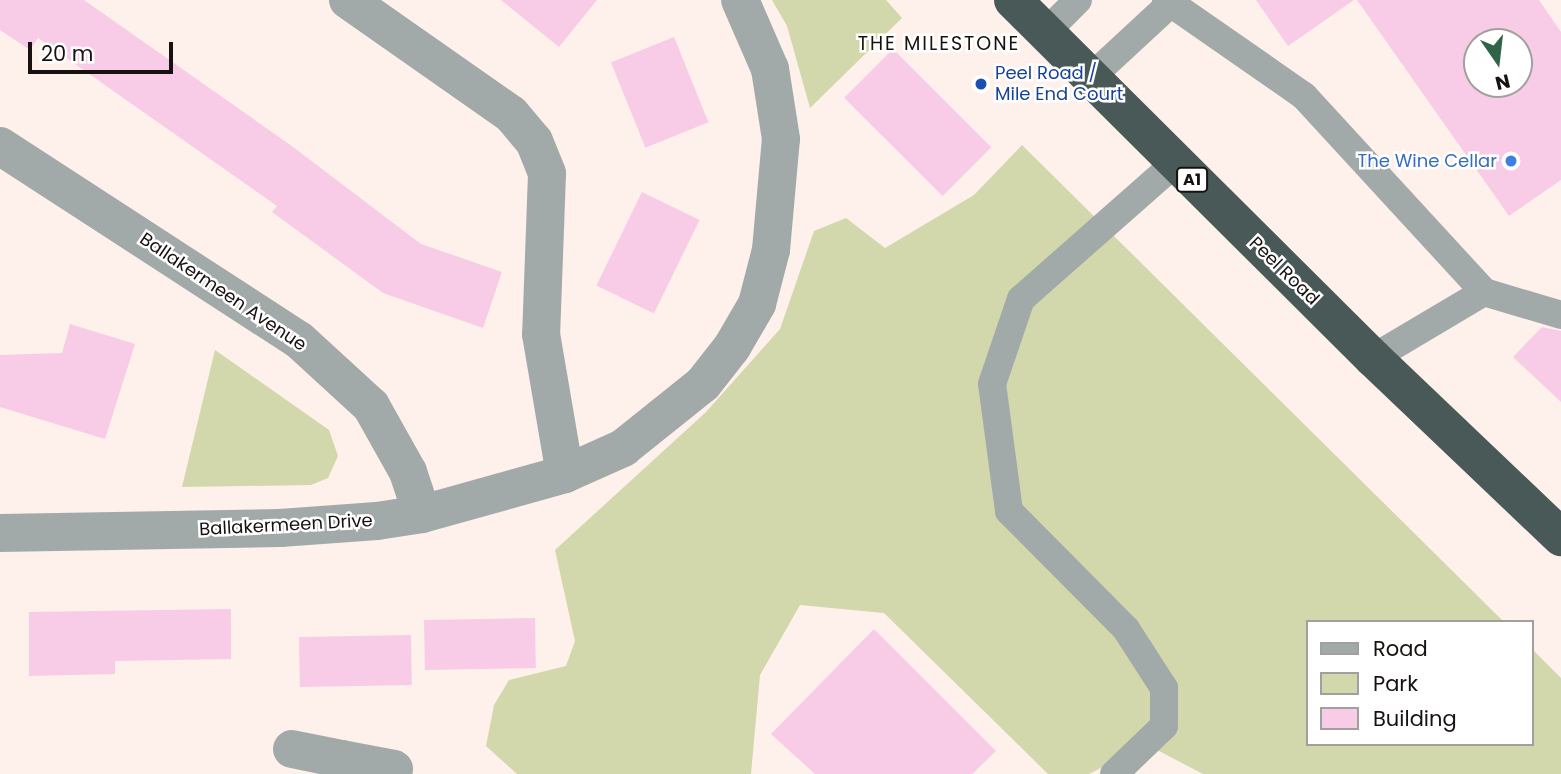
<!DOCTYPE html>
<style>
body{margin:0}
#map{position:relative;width:1561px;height:774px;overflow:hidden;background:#fef0ea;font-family:Poppins,sans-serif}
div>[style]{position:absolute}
.green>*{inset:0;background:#d2d8ac}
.building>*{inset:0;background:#f8cce7;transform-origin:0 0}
.lane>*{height:28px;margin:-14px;padding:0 14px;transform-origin:14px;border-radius:14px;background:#a2aaa9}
.street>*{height:38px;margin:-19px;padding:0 19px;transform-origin:19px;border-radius:19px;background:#a2aaa9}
.highway>*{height:38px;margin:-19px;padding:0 19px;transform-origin:19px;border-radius:19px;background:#495957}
.dots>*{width:19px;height:19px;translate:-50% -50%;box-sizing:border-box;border:4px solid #fff;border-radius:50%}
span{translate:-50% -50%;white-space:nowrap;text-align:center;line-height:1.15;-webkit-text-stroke:5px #fff;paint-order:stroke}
.shield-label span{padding:2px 5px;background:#fff;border:2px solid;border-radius:5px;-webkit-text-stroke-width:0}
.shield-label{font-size:16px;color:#171210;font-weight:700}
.transit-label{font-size:18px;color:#164399}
.left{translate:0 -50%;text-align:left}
.shop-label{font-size:18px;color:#366cbe}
.right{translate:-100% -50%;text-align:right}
.street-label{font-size:18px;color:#171210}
.neighbourhood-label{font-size:19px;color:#171210;letter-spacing:2px}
.legend{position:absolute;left:1306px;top:620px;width:228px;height:126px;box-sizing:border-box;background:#fff;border:2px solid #a2a09f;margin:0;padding:9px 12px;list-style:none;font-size:21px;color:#171210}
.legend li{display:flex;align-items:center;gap:14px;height:35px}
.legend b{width:35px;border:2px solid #a2a09f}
.north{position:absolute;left:1463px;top:28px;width:70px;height:70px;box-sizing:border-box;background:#fff;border:2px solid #a2a09f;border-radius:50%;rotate:166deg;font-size:19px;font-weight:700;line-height:28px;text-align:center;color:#171210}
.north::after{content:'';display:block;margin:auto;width:24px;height:32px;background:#306449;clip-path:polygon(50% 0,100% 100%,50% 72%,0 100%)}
.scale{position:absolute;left:28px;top:42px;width:145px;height:32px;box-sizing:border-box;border:4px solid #171210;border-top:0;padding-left:9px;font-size:21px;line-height:24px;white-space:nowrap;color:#171210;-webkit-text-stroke:5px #fff;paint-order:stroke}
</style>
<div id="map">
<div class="green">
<i style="clip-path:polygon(772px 0,886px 0,902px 18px,810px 108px,787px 26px)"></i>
<i style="clip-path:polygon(1022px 145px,1504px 622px,1307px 622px,1307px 744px,1531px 744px,1531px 648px,1561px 678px,1561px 774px,1203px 774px,1136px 739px,1103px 767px,1089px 774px,1048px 774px,884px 613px,800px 605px,760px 675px,751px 774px,517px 774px,486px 746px,494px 705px,509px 680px,566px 666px,575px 641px,555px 550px,706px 412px,780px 329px,814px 231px,846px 218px,885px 248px,974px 195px)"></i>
<i style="clip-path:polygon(215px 350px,329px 430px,338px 456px,328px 478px,311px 485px,182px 487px)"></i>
</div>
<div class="building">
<i style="clip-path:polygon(0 0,84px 0,289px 144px,421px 244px,502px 272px,483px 328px,383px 293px,272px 212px,277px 206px,38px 38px,30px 50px,0 30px)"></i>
<i style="clip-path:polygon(501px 0,597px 0,559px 47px)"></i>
<i style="clip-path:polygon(1256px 0,1354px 0,1288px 46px)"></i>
<i style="clip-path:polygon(evenodd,1357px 0,1539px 0,1561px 32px,1561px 180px,1509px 216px,1357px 0,1477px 42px,1519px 42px,1519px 84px,1477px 84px,1477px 42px)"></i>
<i style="left:674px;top:37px;width:92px;height:68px;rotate:68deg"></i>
<i style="left:893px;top:49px;width:139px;height:69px;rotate:45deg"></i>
<i style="left:642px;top:192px;width:64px;height:104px;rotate:26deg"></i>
<i style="clip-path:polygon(70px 324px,135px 344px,105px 439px,0 407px,0 355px,62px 353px)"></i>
<i style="clip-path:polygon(1542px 327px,1561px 331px,1561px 402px,1513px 357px)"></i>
<i style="clip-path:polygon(231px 609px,231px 659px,115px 661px,115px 674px,29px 676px,29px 612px)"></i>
<i style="left:535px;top:618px;width:50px;height:111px;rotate:89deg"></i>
<i style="clip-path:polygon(874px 629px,996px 751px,972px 774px,815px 774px,771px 734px)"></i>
<i style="left:411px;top:635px;width:50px;height:112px;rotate:89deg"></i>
</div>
<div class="lane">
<i style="left:1166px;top:0;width:168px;rotate:34.8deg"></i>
<i style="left:1304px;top:96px;width:266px;rotate:47.4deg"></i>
<i style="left:1484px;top:292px;width:129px;rotate:149.3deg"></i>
<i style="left:1044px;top:34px;width:48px;rotate:-45deg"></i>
<i style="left:1089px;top:79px;width:110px;rotate:-42.8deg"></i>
<i style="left:1484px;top:292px;width:80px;rotate:16.6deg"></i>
<i style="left:1114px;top:774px;width:69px;rotate:-43.8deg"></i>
<i style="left:1164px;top:726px;width:38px;rotate:-90deg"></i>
<i style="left:1164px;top:688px;width:70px;rotate:-122.8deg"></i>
<i style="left:1126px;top:629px;width:166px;rotate:-134.8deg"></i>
<i style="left:1009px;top:511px;width:128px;rotate:-97.6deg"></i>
<i style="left:992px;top:384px;width:90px;rotate:-71.2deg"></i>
<i style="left:1021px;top:299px;width:205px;rotate:-41.4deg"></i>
</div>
<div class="street">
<i style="left:348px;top:0;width:199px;rotate:35deg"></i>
<i style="left:511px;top:114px;width:35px;rotate:50deg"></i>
<i style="left:534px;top:141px;width:35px;rotate:68deg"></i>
<i style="left:547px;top:174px;width:160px;rotate:92.1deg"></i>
<i style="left:541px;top:334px;width:142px;rotate:80.3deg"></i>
<i style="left:0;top:146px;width:356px;rotate:33deg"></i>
<i style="left:299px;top:340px;width:98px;rotate:42.5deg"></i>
<i style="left:371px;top:406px;width:76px;rotate:60.7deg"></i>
<i style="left:408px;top:472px;width:44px;rotate:71.6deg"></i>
<i style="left:0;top:533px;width:280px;rotate:-1deg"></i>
<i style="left:280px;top:528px;width:97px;rotate:-4.1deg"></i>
<i style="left:377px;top:521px;width:46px;rotate:-8.8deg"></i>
<i style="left:422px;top:514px;width:148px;rotate:-15.6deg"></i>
<i style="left:565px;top:474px;width:64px;rotate:-24.1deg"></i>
<i style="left:623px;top:448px;width:102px;rotate:-38.7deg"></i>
<i style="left:703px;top:384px;width:47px;rotate:-51.9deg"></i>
<i style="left:732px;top:347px;width:50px;rotate:-59.8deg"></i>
<i style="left:757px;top:304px;width:56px;rotate:-75.5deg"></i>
<i style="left:771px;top:250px;width:111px;rotate:-84.9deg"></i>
<i style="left:781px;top:139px;width:71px;rotate:-98.9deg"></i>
<i style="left:770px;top:69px;width:75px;rotate:-113.5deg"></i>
<i style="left:292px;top:749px;width:50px;rotate:11.5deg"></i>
<i style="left:341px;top:759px;width:15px;rotate:101deg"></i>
<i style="left:341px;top:759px;width:54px;rotate:10.7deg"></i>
</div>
<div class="highway">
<i style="left:1013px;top:0;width:508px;rotate:44.84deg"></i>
<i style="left:1373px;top:358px;width:260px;rotate:43.6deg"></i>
</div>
<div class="dots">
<i style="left:981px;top:84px;background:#1a4fb4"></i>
<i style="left:1511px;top:161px;background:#3f7fe0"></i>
</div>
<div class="shield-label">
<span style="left:1192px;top:180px">A1</span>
</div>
<div class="transit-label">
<span class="left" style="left:995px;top:84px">Peel Road /<br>Mile End Court</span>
</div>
<div class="shop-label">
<span class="right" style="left:1497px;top:161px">The Wine Cellar</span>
</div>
<div class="street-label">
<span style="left:1284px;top:271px;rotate:44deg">Peel Road</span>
<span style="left:223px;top:292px;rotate:34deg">Ballakermeen Avenue</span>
<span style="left:286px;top:525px;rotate:-3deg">Ballakermeen Drive</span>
</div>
<div class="neighbourhood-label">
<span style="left:939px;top:44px">THE MILESTONE</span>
</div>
<ul class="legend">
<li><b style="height:9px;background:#a2aaa9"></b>Road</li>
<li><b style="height:19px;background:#d2d8ac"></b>Park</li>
<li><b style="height:19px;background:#f8cce7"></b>Building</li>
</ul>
<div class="north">N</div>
<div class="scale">20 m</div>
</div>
